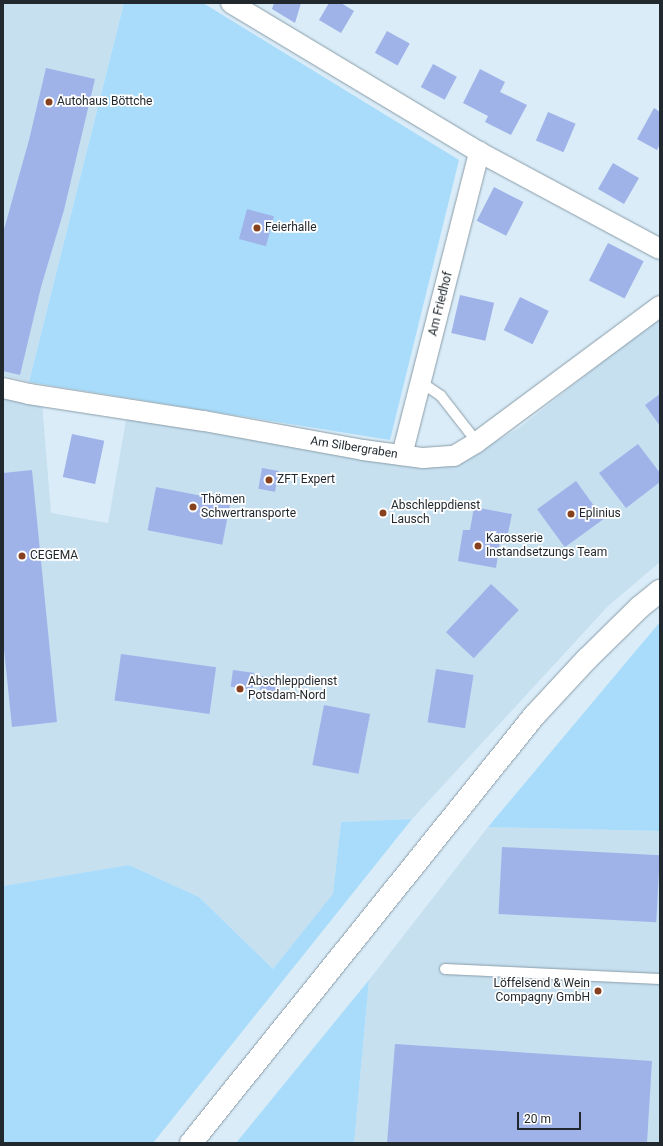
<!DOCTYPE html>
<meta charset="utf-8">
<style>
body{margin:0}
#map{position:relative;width:663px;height:1146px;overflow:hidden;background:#d9ecf8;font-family:Roboto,sans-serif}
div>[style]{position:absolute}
.built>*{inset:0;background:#c6e0f0}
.green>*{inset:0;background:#a8dcfa}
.building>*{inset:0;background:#9fb3e9;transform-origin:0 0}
.roads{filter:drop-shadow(0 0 1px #8a9ca7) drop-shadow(0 0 1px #8a9ca7)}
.lane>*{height:10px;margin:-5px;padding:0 5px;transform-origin:5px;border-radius:5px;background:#fff}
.street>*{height:20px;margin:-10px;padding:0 10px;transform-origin:10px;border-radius:10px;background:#fff}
.secondary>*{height:22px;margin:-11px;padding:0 11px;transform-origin:11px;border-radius:11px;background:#fff}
.dots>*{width:11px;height:11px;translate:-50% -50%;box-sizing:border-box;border:2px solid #fff;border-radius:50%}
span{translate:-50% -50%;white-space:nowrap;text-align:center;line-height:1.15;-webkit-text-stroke:3.5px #fff;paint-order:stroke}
.poi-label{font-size:12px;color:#22292e}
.left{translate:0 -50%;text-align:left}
.right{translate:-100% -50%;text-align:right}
.street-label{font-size:12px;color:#22292e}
.frame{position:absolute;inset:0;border:4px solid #22292e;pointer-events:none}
.scale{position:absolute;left:517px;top:1112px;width:64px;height:18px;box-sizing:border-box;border:2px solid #22292e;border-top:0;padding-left:5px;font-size:12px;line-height:14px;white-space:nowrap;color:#22292e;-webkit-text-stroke:3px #fff;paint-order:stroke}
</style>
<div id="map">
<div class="built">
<i style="clip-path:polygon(3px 3px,124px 3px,29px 382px,3px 375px)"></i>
<i style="clip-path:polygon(660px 316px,660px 562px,608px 606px,412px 819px,341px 822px,333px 895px,273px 969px,199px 897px,129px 865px,3px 886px,3px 395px,42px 402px,51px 513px,108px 523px,127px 415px,410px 463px,486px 447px,519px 428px)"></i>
<i style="clip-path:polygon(488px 827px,660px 831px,660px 1143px,354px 1143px,369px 980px)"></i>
</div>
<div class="green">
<i style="clip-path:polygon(124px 3px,203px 3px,459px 160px,390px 440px,29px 382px)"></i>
<i style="clip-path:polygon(660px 622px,660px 831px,488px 827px)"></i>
<i style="clip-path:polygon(412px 819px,153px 1143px,3px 1143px,3px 886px,129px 865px,199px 897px,273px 969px,333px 894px,341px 822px)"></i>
<i style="clip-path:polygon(369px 980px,354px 1143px,236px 1143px)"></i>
</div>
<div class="building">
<i style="clip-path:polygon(274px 3px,301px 3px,295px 23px,272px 9px)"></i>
<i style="clip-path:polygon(329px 3px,341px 3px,354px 11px,341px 33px,319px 20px)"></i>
<i style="left:387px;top:31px;width:26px;height:25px;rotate:29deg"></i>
<i style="left:433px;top:64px;width:27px;height:26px;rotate:28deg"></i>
<i style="clip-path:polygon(46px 68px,95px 79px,64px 210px,41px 287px,20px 375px,3px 371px,3px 233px,29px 140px)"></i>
<i style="clip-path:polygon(480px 69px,505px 82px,500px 92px,527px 105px,511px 135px,485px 122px,488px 116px,463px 103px)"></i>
<i style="clip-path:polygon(654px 108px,660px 112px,660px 144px,657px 150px,637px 139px)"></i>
<i style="left:548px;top:112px;width:30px;height:31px;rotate:23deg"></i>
<i style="left:613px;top:163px;width:30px;height:30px;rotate:30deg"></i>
<i style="left:494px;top:187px;width:33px;height:38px;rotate:27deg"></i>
<i style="left:247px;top:209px;width:28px;height:31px;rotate:15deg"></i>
<i style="left:608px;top:243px;width:40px;height:42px;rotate:27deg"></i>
<i style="left:460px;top:295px;width:35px;height:39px;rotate:13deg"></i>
<i style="left:520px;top:297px;width:32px;height:37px;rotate:26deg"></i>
<i style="clip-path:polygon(660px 394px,660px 426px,645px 405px)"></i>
<i style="left:72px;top:434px;width:33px;height:44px;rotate:12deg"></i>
<i style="clip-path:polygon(638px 444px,660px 473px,660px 482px,626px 508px,599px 473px)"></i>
<i style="left:262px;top:468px;width:17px;height:21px;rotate:10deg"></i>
<i style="clip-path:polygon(32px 470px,57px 722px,12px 727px,3px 639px,3px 473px)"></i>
<i style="left:576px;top:481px;width:47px;height:48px;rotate:54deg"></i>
<i style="left:156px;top:487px;width:76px;height:44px;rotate:11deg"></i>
<i style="clip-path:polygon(474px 507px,512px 514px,507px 538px,501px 536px,496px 568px,458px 561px,463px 530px,470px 530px)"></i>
<i style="left:491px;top:584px;width:38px;height:66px;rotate:43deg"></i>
<i style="left:121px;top:654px;width:96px;height:47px;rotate:8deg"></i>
<i style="left:436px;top:669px;width:38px;height:54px;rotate:9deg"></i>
<i style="left:233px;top:670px;width:22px;height:17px;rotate:8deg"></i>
<i style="left:262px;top:676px;width:19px;height:22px;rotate:9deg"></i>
<i style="left:324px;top:705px;width:47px;height:61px;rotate:11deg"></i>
<i style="left:502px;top:847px;width:158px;height:67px;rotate:3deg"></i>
<i style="clip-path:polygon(395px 1044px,652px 1061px,647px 1143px,387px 1143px)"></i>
</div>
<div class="roads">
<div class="lane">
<i style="left:422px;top:383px;width:23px;rotate:34deg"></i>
<i style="left:441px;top:396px;width:58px;rotate:52deg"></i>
<i style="left:445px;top:969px;width:215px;rotate:2.7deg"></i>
</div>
<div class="street">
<i style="left:231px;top:3px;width:289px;rotate:31deg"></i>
<i style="left:479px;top:152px;width:205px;rotate:28.2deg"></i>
<i style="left:3px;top:388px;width:27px;rotate:13deg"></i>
<i style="left:29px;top:394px;width:177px;rotate:8.8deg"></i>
<i style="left:204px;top:421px;width:162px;rotate:10.3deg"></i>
<i style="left:363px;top:450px;width:61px;rotate:7.6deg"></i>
<i style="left:423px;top:458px;width:31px;rotate:-4deg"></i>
<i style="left:454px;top:456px;width:27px;rotate:-31deg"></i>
<i style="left:477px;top:442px;width:228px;rotate:-36.6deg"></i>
<i style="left:402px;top:455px;width:313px;rotate:-75.7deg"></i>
</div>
<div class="secondary">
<i style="left:191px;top:1143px;width:548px;rotate:-51.23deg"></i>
<i style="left:534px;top:716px;width:78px;rotate:-47.1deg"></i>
<i style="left:587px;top:659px;width:74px;rotate:-44.5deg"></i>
<i style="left:640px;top:607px;width:26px;rotate:-39deg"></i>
</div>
</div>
<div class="dots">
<i style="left:49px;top:102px;background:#88411f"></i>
<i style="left:257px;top:228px;background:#88411f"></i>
<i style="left:269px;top:480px;background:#88411f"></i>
<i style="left:193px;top:507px;background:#88411f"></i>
<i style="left:383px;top:513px;background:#88411f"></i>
<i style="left:571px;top:514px;background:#88411f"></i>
<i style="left:478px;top:546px;background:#88411f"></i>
<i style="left:22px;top:556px;background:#88411f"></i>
<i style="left:240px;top:689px;background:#88411f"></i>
<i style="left:598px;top:991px;background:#88411f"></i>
</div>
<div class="poi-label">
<span class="left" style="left:57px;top:102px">Autohaus Böttche</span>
<span class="left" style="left:265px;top:228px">Feierhalle</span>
<span class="left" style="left:277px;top:480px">ZFT Expert</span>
<span class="left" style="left:201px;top:507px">Thömen<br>Schwertransporte</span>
<span class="left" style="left:391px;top:513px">Abschleppdienst<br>Lausch</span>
<span class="left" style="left:579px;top:514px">Eplinius</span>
<span class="left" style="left:486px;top:546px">Karosserie<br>Instandsetzungs Team</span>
<span class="left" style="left:30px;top:556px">CEGEMA</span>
<span class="left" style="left:248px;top:689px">Abschleppdienst<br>Potsdam-Nord</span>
<span class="right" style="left:590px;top:991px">Löffelsend &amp; Wein<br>Compagny GmbH</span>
</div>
<div class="street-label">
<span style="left:441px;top:304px;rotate:-76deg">Am Friedhof</span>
<span style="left:354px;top:448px;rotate:9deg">Am Silbergraben</span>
</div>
<div class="frame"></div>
<div class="scale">20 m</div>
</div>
